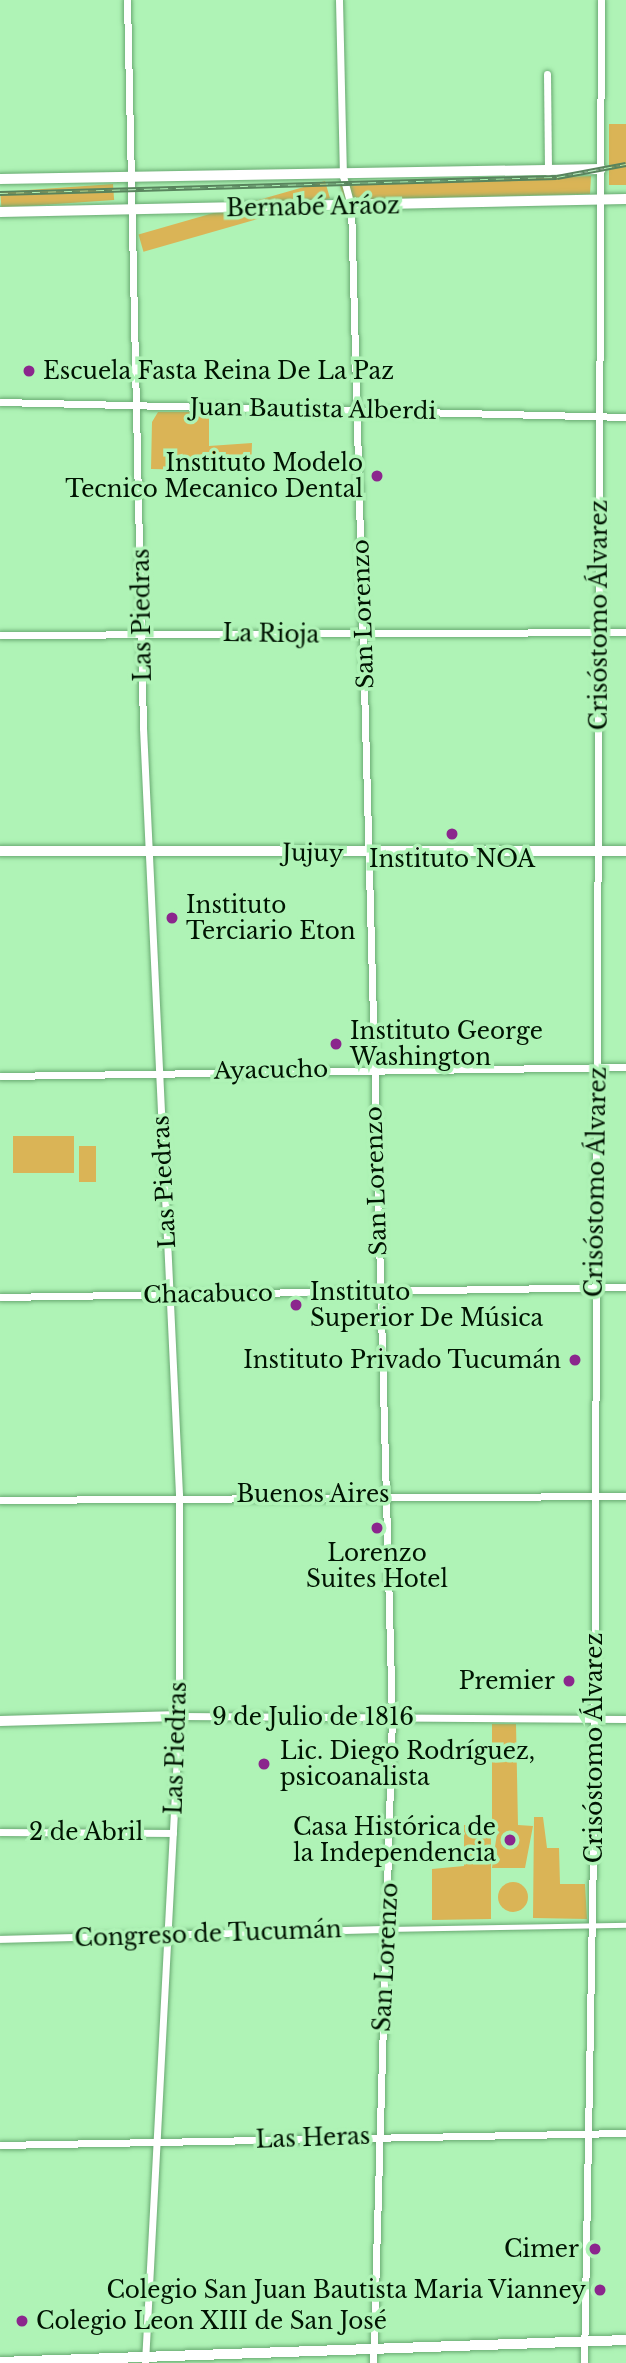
<!DOCTYPE html>
<meta charset="utf-8">
<style>
body{margin:0}
#map{position:relative;width:626px;height:2363px;overflow:hidden;background:#aff3b6;font-family:"Libre Baskerville",serif}
div>[style]{position:absolute}
.green>*{inset:0;background:#dab456;transform-origin:0 0}
.round{border-radius:50%}
.roads{filter:drop-shadow(0 0 2px #68a971) drop-shadow(0 0 2px #68a971)}
.pedestrian>*{height:5px;margin:-2.5px;padding:0 2.5px;transform-origin:2.5px;border-radius:2.5px;background:#fff}
.minor>*{height:7px;margin:-3.5px;padding:0 3.5px;transform-origin:3.5px;border-radius:3.5px;background:#fff}
.tertiary>*{height:10px;margin:-5px;padding:0 5px;transform-origin:5px;border-radius:5px;background:#fff}
.rail>*{height:5px;margin-top:-2.5px;transform-origin:0;background:repeating-linear-gradient(90deg,#aff3b6 0 8px,#58845d 0 16px);box-sizing:border-box;border-block:2px solid #58845d}
.dots>*{width:19px;height:19px;translate:-50% -50%;box-sizing:border-box;border:4px solid #aff3b6;border-radius:50%}
span{translate:-50% -50%;white-space:nowrap;text-align:center;line-height:1.15;-webkit-text-stroke:7px #aff3b6;paint-order:stroke}
.street-label{font-size:23px;color:#001402}
.poi-label{font-size:23px;color:#001402}
.left{translate:0 -50%;text-align:left}
.right{translate:-100% -50%;text-align:right}
</style>
<div id="map">
<div class="green">
<i style="left:609px;top:124px;width:17px;height:61px"></i>
<i style="clip-path:polygon(591px 176px,590px 194px,345px 200px,340px 186px)"></i>
<i style="left:325px;top:181px;width:18px;height:194px;rotate:74deg"></i>
<i style="left:113px;top:184px;width:16px;height:113px;rotate:86deg"></i>
<i style="clip-path:polygon(158px 412px,209px 412px,209px 446px,252px 443px,251px 471px,151px 469px,152px 422px)"></i>
<i style="left:13px;top:1136px;width:61px;height:37px"></i>
<i style="left:79px;top:1146px;width:17px;height:36px"></i>
<i style="clip-path:polygon(492px 1724px,516px 1724px,518px 1825px,533px 1826px,525px 1868px,492px 1868px,498px 1826px,492px 1826px)"></i>
<i style="clip-path:polygon(534px 1817px,543px 1817px,547px 1848px,559px 1848px,560px 1884px,585px 1884px,587px 1919px,533px 1918px)"></i>
<i style="clip-path:polygon(464px 1825px,491px 1825px,491px 1919px,432px 1920px,432px 1869px,464px 1866px)"></i>
<i class="round" style="left:498px;top:1882px;width:30px;height:30px"></i>
</div>
<div class="roads">
<div class="pedestrian">
<i style="left:389px;top:1929px;width:237px;rotate:-1deg"></i>
</div>
<div class="minor">
<i style="left:127px;top:0;width:728px;rotate:88.74deg"></i>
<i style="left:143px;top:728px;width:768px;rotate:87.31deg"></i>
<i style="left:179px;top:1495px;width:221px;rotate:90deg"></i>
<i style="left:179px;top:1716px;width:648px;rotate:93.01deg"></i>
<i style="left:339px;top:0;width:176px;rotate:88.7deg"></i>
<i style="left:343px;top:176px;width:30px;rotate:75deg"></i>
<i style="left:351px;top:205px;width:1512px;rotate:88.45deg"></i>
<i style="left:392px;top:1716px;width:647px;rotate:91.68deg"></i>
<i style="left:547px;top:74px;width:98px;rotate:89.4deg"></i>
<i style="left:0;top:402px;width:626px;rotate:1.37deg"></i>
<i style="left:0;top:635px;width:626px;rotate:-0.27deg"></i>
<i style="left:0;top:1076px;width:626px;rotate:-0.82deg"></i>
<i style="left:0;top:1297px;width:626px;rotate:-0.92deg"></i>
<i style="left:0;top:1500px;width:626px;rotate:-0.37deg"></i>
<i style="left:179px;top:1716px;width:447px;rotate:0.4deg"></i>
<i style="left:0;top:1832px;width:173px;rotate:0.3deg"></i>
<i style="left:0;top:1939px;width:389px;rotate:-1.5deg"></i>
<i style="left:0;top:2145px;width:626px;rotate:-1.1deg"></i>
<i style="left:584px;top:2363px;width:566px;rotate:-88.99deg"></i>
<i style="left:594px;top:1797px;width:1797px;rotate:-89.78deg"></i>
</div>
<div class="tertiary">
<i style="left:0;top:179px;width:601px;rotate:-0.95deg"></i>
<i style="left:0;top:212px;width:626px;rotate:-1.19deg"></i>
<i style="left:0;top:851px;width:626px"></i>
<i style="left:0;top:1721px;width:179px;rotate:-1.6deg"></i>
<i style="left:0;top:2362px;width:626px;rotate:-2.01deg"></i>
</div>
</div>
<div class="rail">
<i style="left:0;top:193px;width:557px;rotate:-1.65deg"></i>
<i style="left:557px;top:177px;width:70px;rotate:-10.7deg"></i>
</div>
<div class="dots">
<i style="left:29px;top:371px;background:#8b268d"></i>
<i style="left:377px;top:476px;background:#8b268d"></i>
<i style="left:452px;top:834px;background:#8b268d"></i>
<i style="left:172px;top:918px;background:#8b268d"></i>
<i style="left:336px;top:1044px;background:#8b268d"></i>
<i style="left:296px;top:1305px;background:#8b268d"></i>
<i style="left:575px;top:1360px;background:#8b268d"></i>
<i style="left:377px;top:1528px;background:#8b268d"></i>
<i style="left:569px;top:1681px;background:#8b268d"></i>
<i style="left:264px;top:1764px;background:#8b268d"></i>
<i style="left:510px;top:1840px;background:#8b268d"></i>
<i style="left:595px;top:2249px;background:#8b268d"></i>
<i style="left:600px;top:2290px;background:#8b268d"></i>
<i style="left:22px;top:2321px;background:#8b268d"></i>
</div>
<div class="street-label">
<span style="left:313px;top:207px;rotate:-1deg">Bernabé Aráoz</span>
<span style="left:313px;top:409px;rotate:1deg">Juan Bautista Alberdi</span>
<span style="left:363px;top:614px;rotate:-92deg">San Lorenzo</span>
<span style="left:142px;top:615px;rotate:-91deg">Las Piedras</span>
<span style="left:599px;top:615px;rotate:-90deg">Crisóstomo Álvarez</span>
<span style="left:271px;top:634px;rotate:1deg">La Rioja</span>
<span style="left:313px;top:853px;rotate:1deg">Jujuy</span>
<span style="left:271px;top:1070px;rotate:-1deg">Ayacucho</span>
<span style="left:376px;top:1181px;rotate:-92deg">San Lorenzo</span>
<span style="left:164px;top:1182px;rotate:-93deg">Las Piedras</span>
<span style="left:596px;top:1182px;rotate:-89deg">Crisóstomo Álvarez</span>
<span style="left:208px;top:1294px;rotate:-1deg">Chacabuco</span>
<span style="left:313px;top:1494px">Buenos Aires</span>
<span style="left:313px;top:1717px">9 de Julio de 1816</span>
<span style="left:176px;top:1748px;rotate:-88deg">Las Piedras</span>
<span style="left:594px;top:1748px;rotate:-90deg">Crisóstomo Álvarez</span>
<span style="left:86px;top:1832px">2 de Abril</span>
<span style="left:208px;top:1934px;rotate:-2deg">Congreso de Tucumán</span>
<span style="left:386px;top:1957px;rotate:-87deg">San Lorenzo</span>
<span style="left:313px;top:2138px;rotate:-2deg">Las Heras</span>
</div>
<div class="poi-label">
<span class="left" style="left:43px;top:371px">Escuela Fasta Reina De La Paz</span>
<span class="right" style="left:363px;top:476px">Instituto Modelo<br>Tecnico Mecanico Dental</span>
<span style="left:452px;top:859px">Instituto NOA</span>
<span class="left" style="left:186px;top:918px">Instituto<br>Terciario Eton</span>
<span class="left" style="left:350px;top:1044px">Instituto George<br>Washington</span>
<span class="left" style="left:310px;top:1305px">Instituto<br>Superior De Música</span>
<span class="right" style="left:561px;top:1360px">Instituto Privado Tucumán</span>
<span style="left:377px;top:1566px">Lorenzo<br>Suites Hotel</span>
<span class="right" style="left:555px;top:1681px">Premier</span>
<span class="left" style="left:280px;top:1764px">Lic. Diego Rodríguez,<br>psicoanalista</span>
<span class="right" style="left:496px;top:1840px">Casa Histórica de<br>la Independencia</span>
<span class="right" style="left:579px;top:2249px">Cimer</span>
<span class="right" style="left:586px;top:2290px">Colegio San Juan Bautista Maria Vianney</span>
<span class="left" style="left:36px;top:2321px">Colegio Leon XIII de San José</span>
</div>
</div>
